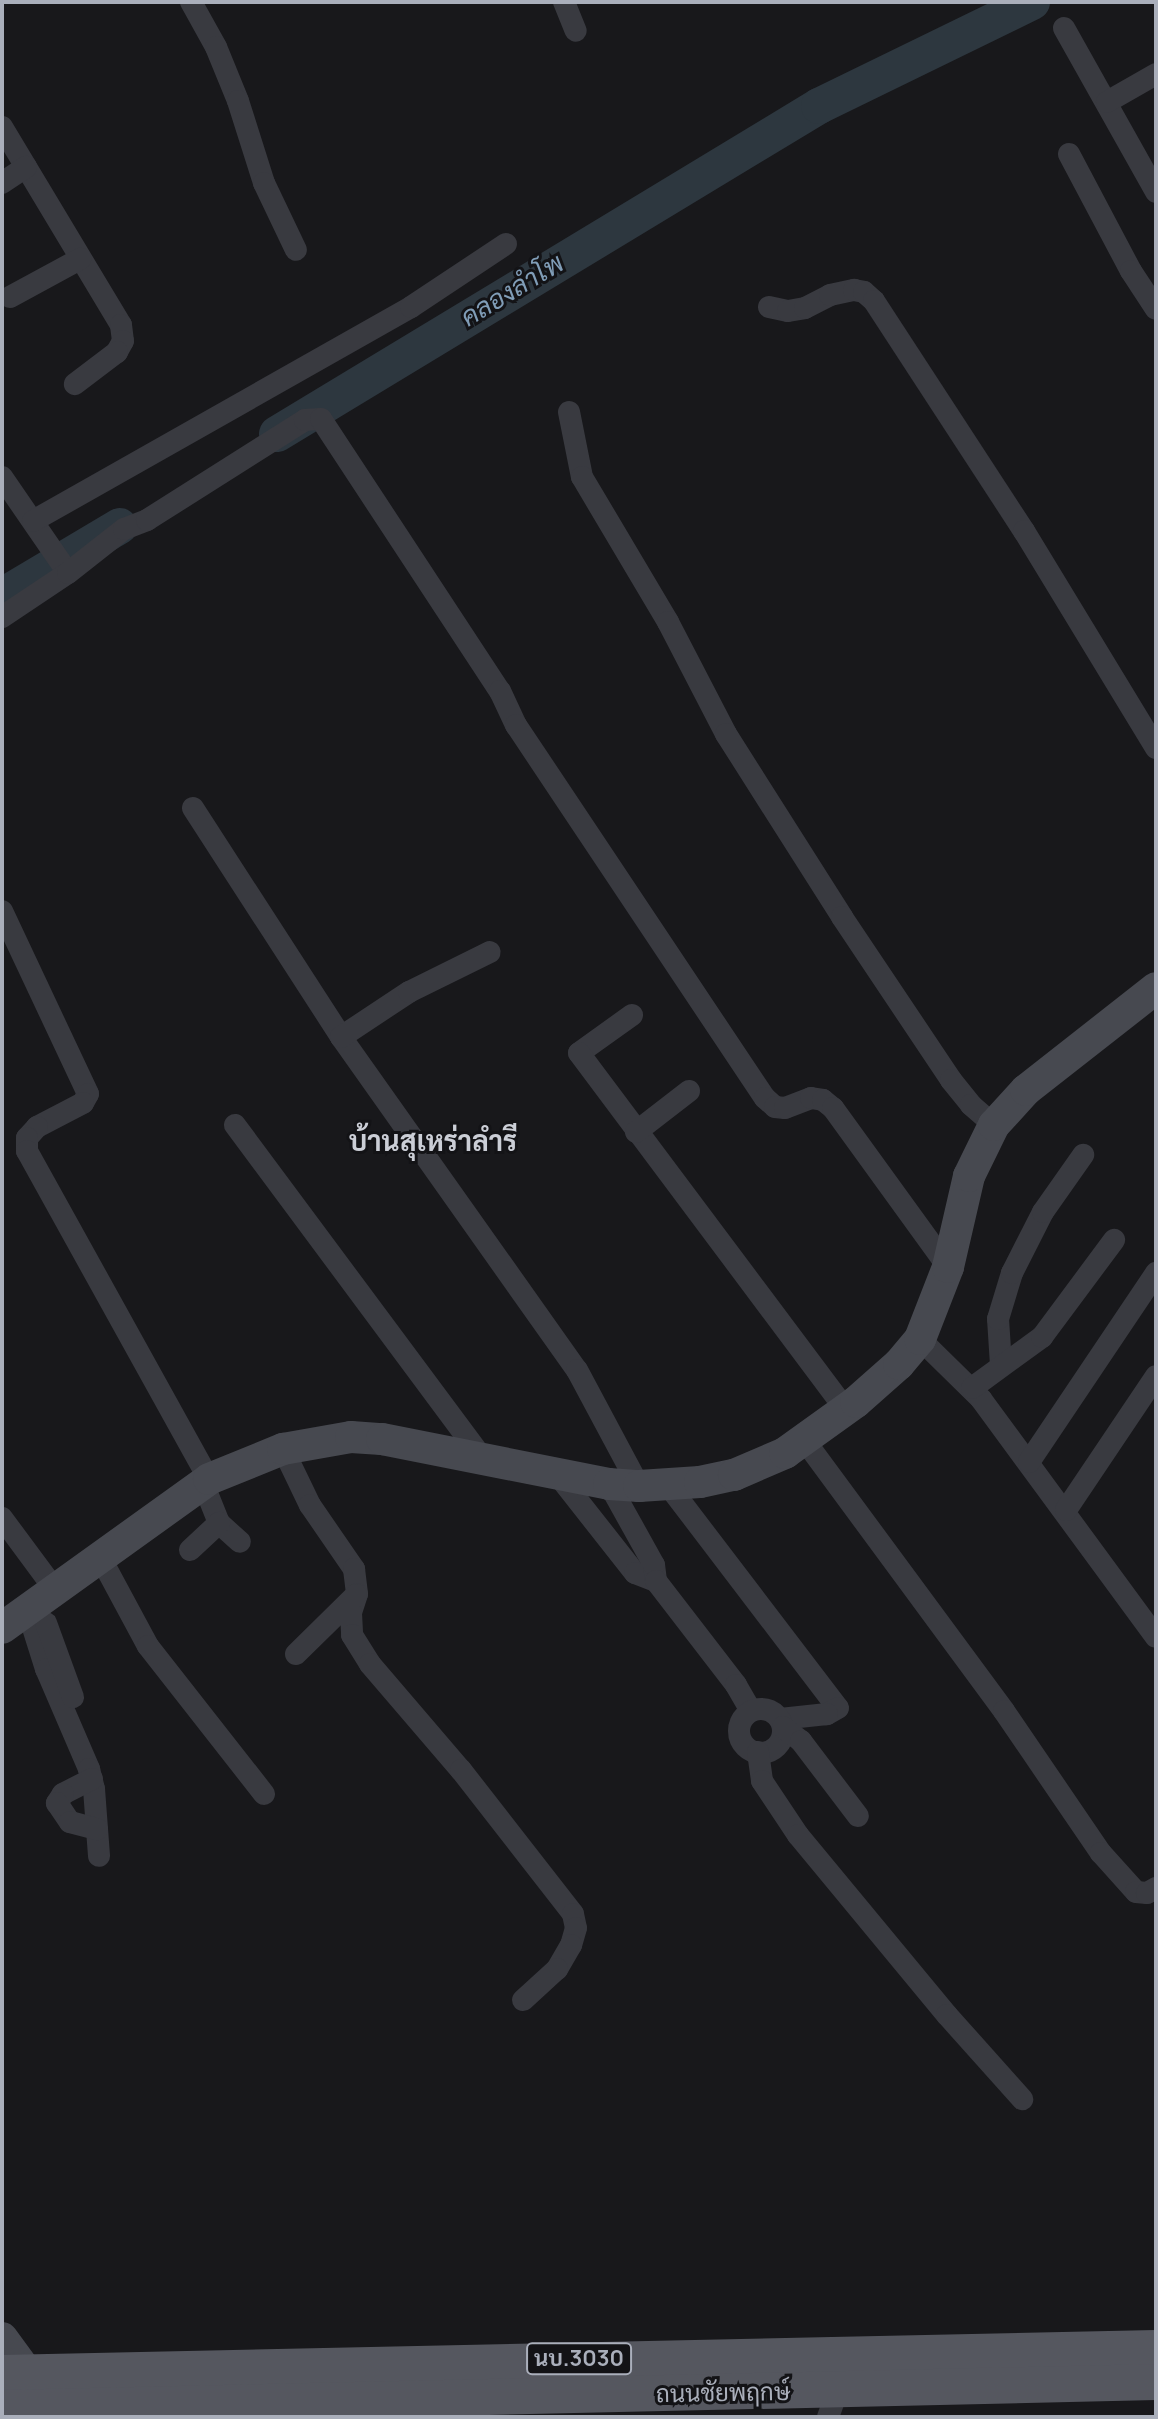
<!DOCTYPE html>
<meta charset="utf-8">
<style>
body{margin:0}
#map{position:relative;width:1158px;height:2419px;overflow:hidden;background:#18181b;font-family:Manrope,Sarabun,sans-serif}
div>[style]{position:absolute}
.river>*{height:36px;margin:-18px;padding:0 18px;transform-origin:18px;border-radius:18px;background:#2d373f}
.street>*{height:22px;margin:-11px;padding:0 11px;transform-origin:11px;border-radius:11px;background:#393a40}
.street>.ring{margin:-11px;padding:0;box-sizing:content-box;background:none;border:22px solid #393a40;border-radius:50%}
.secondary>*{height:32px;margin:-16px;padding:0 16px;transform-origin:16px;border-radius:16px;background:#474950}
.primary>*{height:36px;margin:-18px;padding:0 18px;transform-origin:18px;border-radius:18px;background:#55575f}
span{translate:-50% -50%;white-space:nowrap;text-align:center;line-height:1.15;-webkit-text-stroke:6px #131316;paint-order:stroke}
.shield-label span{padding:2px 6px;background:#131316;border:2px solid;border-radius:6px;-webkit-text-stroke-width:0}
.shield-label{font-size:22px;color:#aaafbb;font-weight:700}
.street-label{font-size:24px;color:#aaafbb}
.water-label{font-size:26px;color:#809db7;font-style:italic}
.quarter-label{font-size:28px;color:#cbced6;font-weight:700}
.frame{position:absolute;inset:0;border:4px solid #aaafbb;pointer-events:none}
</style>
<div id="map">
<div class="river">
<i style="left:277px;top:434px;width:634px;rotate:-31.18deg"></i>
<i style="left:819px;top:106px;width:237px;rotate:-26deg"></i>
<i style="left:2px;top:596px;width:137px;rotate:-30.7deg"></i>
</div>
<div class="street">
<i style="left:191px;top:2px;width:51px;rotate:60.9deg"></i>
<i style="left:216px;top:47px;width:58px;rotate:67.8deg"></i>
<i style="left:238px;top:101px;width:86px;rotate:72.4deg"></i>
<i style="left:264px;top:183px;width:74px;rotate:64.5deg"></i>
<i style="left:564px;top:2px;width:31px;rotate:68deg"></i>
<i style="left:1064px;top:28px;width:188px;rotate:60.7deg"></i>
<i style="left:1107px;top:102px;width:56px;rotate:-29.7deg"></i>
<i style="left:2px;top:127px;width:231px;rotate:59deg"></i>
<i style="left:121px;top:325px;width:16px;rotate:83deg"></i>
<i style="left:123px;top:341px;width:13px;rotate:119deg"></i>
<i style="left:117px;top:352px;width:53px;rotate:142.7deg"></i>
<i style="left:1069px;top:154px;width:132px;rotate:62.1deg"></i>
<i style="left:1131px;top:271px;width:45px;rotate:56.7deg"></i>
<i style="left:2px;top:183px;width:29px;rotate:-34deg"></i>
<i style="left:10px;top:297px;width:80px;rotate:-28.5deg"></i>
<i style="left:769px;top:307px;width:19px;rotate:12deg"></i>
<i style="left:788px;top:311px;width:17px;rotate:-10deg"></i>
<i style="left:805px;top:308px;width:28px;rotate:-27deg"></i>
<i style="left:830px;top:295px;width:25px;rotate:-12deg"></i>
<i style="left:854px;top:290px;width:10px;rotate:11deg"></i>
<i style="left:864px;top:292px;width:13px;rotate:42deg"></i>
<i style="left:874px;top:301px;width:275px;rotate:56.9deg"></i>
<i style="left:1024px;top:531px;width:254px;rotate:58.7deg"></i>
<i style="left:569px;top:412px;width:66px;rotate:78.7deg"></i>
<i style="left:582px;top:477px;width:169px;rotate:59.3deg"></i>
<i style="left:668px;top:622px;width:126px;rotate:62.6deg"></i>
<i style="left:726px;top:734px;width:217px;rotate:57.6deg"></i>
<i style="left:842px;top:917px;width:196px;rotate:56.2deg"></i>
<i style="left:951px;top:1080px;width:32px;rotate:51deg"></i>
<i style="left:971px;top:1105px;width:30px;rotate:41deg"></i>
<i style="left:2px;top:477px;width:116px;rotate:55.5deg"></i>
<i style="left:33px;top:521px;width:434px;rotate:-29.5deg"></i>
<i style="left:411px;top:307px;width:114px;rotate:-33.6deg"></i>
<i style="left:2px;top:617px;width:79px;rotate:-33.7deg"></i>
<i style="left:68px;top:573px;width:71px;rotate:-38.2deg"></i>
<i style="left:124px;top:529px;width:25px;rotate:-21deg"></i>
<i style="left:147px;top:520px;width:187px;rotate:-32.3deg"></i>
<i style="left:305px;top:420px;width:16px;rotate:-4deg"></i>
<i style="left:321px;top:419px;width:326px;rotate:56.7deg"></i>
<i style="left:500px;top:691px;width:38px;rotate:65deg"></i>
<i style="left:516px;top:725px;width:448px;rotate:56.3deg"></i>
<i style="left:765px;top:1098px;width:13px;rotate:42deg"></i>
<i style="left:775px;top:1107px;width:10px;rotate:6deg"></i>
<i style="left:785px;top:1108px;width:28px;rotate:-21deg"></i>
<i style="left:811px;top:1098px;width:12px;rotate:9deg"></i>
<i style="left:823px;top:1100px;width:13px;rotate:39deg"></i>
<i style="left:833px;top:1108px;width:196px;rotate:54.1deg"></i>
<i style="left:193px;top:808px;width:273px;rotate:57.1deg"></i>
<i style="left:341px;top:1037px;width:408px;rotate:54.7deg"></i>
<i style="left:577px;top:1370px;width:132px;rotate:61.9deg"></i>
<i style="left:2px;top:911px;width:202px;rotate:64.8deg"></i>
<i style="left:88px;top:1094px;width:10px;rotate:119deg"></i>
<i style="left:83px;top:1103px;width:52px;rotate:152.4deg"></i>
<i style="left:37px;top:1127px;width:15px;rotate:132deg"></i>
<i style="left:27px;top:1138px;width:13px;rotate:90deg"></i>
<i style="left:27px;top:1151px;width:375px;rotate:61deg"></i>
<i style="left:632px;top:1015px;width:65px;rotate:144.4deg"></i>
<i style="left:579px;top:1053px;width:446px;rotate:53.2deg"></i>
<i style="left:341px;top:1037px;width:82px;rotate:-33.5deg"></i>
<i style="left:409px;top:992px;width:90px;rotate:-26.3deg"></i>
<i style="left:235px;top:1125px;width:415px;rotate:53.4deg"></i>
<i style="left:636px;top:1132px;width:67px;rotate:-37.7deg"></i>
<i style="left:920px;top:1339px;width:86px;rotate:44.5deg"></i>
<i style="left:981px;top:1399px;width:295px;rotate:53.7deg"></i>
<i style="left:1001px;top:1365px;width:46px;rotate:-93.7deg"></i>
<i style="left:998px;top:1319px;width:48px;rotate:-73.1deg"></i>
<i style="left:1012px;top:1273px;width:68px;rotate:-63.1deg"></i>
<i style="left:1043px;top:1212px;width:70px;rotate:-54.9deg"></i>
<i style="left:972px;top:1388px;width:87px;rotate:-36.1deg"></i>
<i style="left:1042px;top:1337px;width:121px;rotate:-53.4deg"></i>
<i style="left:805px;top:1441px;width:335px;rotate:53.6deg"></i>
<i style="left:1004px;top:1711px;width:172px;rotate:55.7deg"></i>
<i style="left:1101px;top:1853px;width:52px;rotate:48.1deg"></i>
<i style="left:1136px;top:1892px;width:11px;rotate:5deg"></i>
<i style="left:1147px;top:1893px;width:10px;rotate:-29deg"></i>
<i style="left:283px;top:1449px;width:62px;rotate:64.3deg"></i>
<i style="left:310px;top:1505px;width:78px;rotate:55.5deg"></i>
<i style="left:354px;top:1569px;width:25px;rotate:83deg"></i>
<i style="left:357px;top:1594px;width:20px;rotate:108deg"></i>
<i style="left:351px;top:1613px;width:22px;rotate:87deg"></i>
<i style="left:352px;top:1635px;width:34px;rotate:58deg"></i>
<i style="left:370px;top:1664px;width:140px;rotate:49.4deg"></i>
<i style="left:461px;top:1770px;width:182px;rotate:52.1deg"></i>
<i style="left:573px;top:1914px;width:14px;rotate:78deg"></i>
<i style="left:576px;top:1928px;width:18px;rotate:106deg"></i>
<i style="left:571px;top:1945px;width:28px;rotate:120deg"></i>
<i style="left:557px;top:1969px;width:46px;rotate:137.6deg"></i>
<i style="left:1029px;top:1462px;width:228px;rotate:-56.1deg"></i>
<i style="left:557px;top:1474px;width:126px;rotate:51.8deg"></i>
<i style="left:635px;top:1573px;width:22px;rotate:21deg"></i>
<i style="left:656px;top:1581px;width:16px;rotate:-97deg"></i>
<i style="left:654px;top:1565px;width:93px;rotate:-119.1deg"></i>
<i style="left:203px;top:1483px;width:43px;rotate:68.2deg"></i>
<i style="left:219px;top:1523px;width:28px;rotate:42deg"></i>
<i style="left:668px;top:1485px;width:280px;rotate:52.7deg"></i>
<i style="left:838px;top:1708px;width:13px;rotate:151deg"></i>
<i style="left:827px;top:1714px;width:47px;rotate:173.9deg"></i>
<i style="left:1066px;top:1510px;width:161px;rotate:-56.1deg"></i>
<i style="left:2px;top:1518px;width:91px;rotate:53.5deg"></i>
<i style="left:190px;top:1550px;width:40px;rotate:-43deg"></i>
<i style="left:99px;top:1555px;width:103px;rotate:61.7deg"></i>
<i style="left:148px;top:1646px;width:188px;rotate:51.9deg"></i>
<i style="left:656px;top:1581px;width:131px;rotate:52.4deg"></i>
<i style="left:736px;top:1685px;width:30px;rotate:60deg"></i>
<i style="left:28px;top:1612px;width:60px;rotate:72.5deg"></i>
<i style="left:46px;top:1669px;width:109px;rotate:66.7deg"></i>
<i style="left:89px;top:1769px;width:21px;rotate:76deg"></i>
<i style="left:94px;top:1789px;width:67px;rotate:85.7deg"></i>
<i style="left:46px;top:1623px;width:79px;rotate:70deg"></i>
<i style="left:296px;top:1654px;width:84px;rotate:-44.5deg"></i>
<i class="ring" style="left:739px;top:1709px;width:22px;height:22px"></i>
<i style="left:783px;top:1727px;width:23px;rotate:38deg"></i>
<i style="left:801px;top:1741px;width:94px;rotate:52.8deg"></i>
<i style="left:758px;top:1752px;width:29px;rotate:82deg"></i>
<i style="left:762px;top:1781px;width:65px;rotate:56.3deg"></i>
<i style="left:798px;top:1835px;width:234px;rotate:50.4deg"></i>
<i style="left:947px;top:2015px;width:113px;rotate:48.2deg"></i>
<i style="left:92px;top:1779px;width:33px;rotate:153deg"></i>
<i style="left:63px;top:1794px;width:11px;rotate:124deg"></i>
<i style="left:57px;top:1803px;width:23px;rotate:56deg"></i>
<i style="left:70px;top:1822px;width:28px;rotate:15deg"></i>
<i style="left:828px;top:2417px;width:29px;rotate:-70deg"></i>
</div>
<div class="secondary">
<i style="left:2px;top:1628px;width:255px;rotate:-35.7deg"></i>
<i style="left:209px;top:1479px;width:80px;rotate:-22.1deg"></i>
<i style="left:283px;top:1449px;width:69px;rotate:-10deg"></i>
<i style="left:351px;top:1437px;width:31px;rotate:4deg"></i>
<i style="left:382px;top:1439px;width:231px;rotate:11.2deg"></i>
<i style="left:609px;top:1484px;width:30px;rotate:4deg"></i>
<i style="left:639px;top:1486px;width:61px;rotate:-3.8deg"></i>
<i style="left:700px;top:1482px;width:35px;rotate:-12deg"></i>
<i style="left:734px;top:1475px;width:56px;rotate:-23.3deg"></i>
<i style="left:785px;top:1453px;width:87px;rotate:-35.7deg"></i>
<i style="left:856px;top:1402px;width:57px;rotate:-41.5deg"></i>
<i style="left:899px;top:1364px;width:33px;rotate:-50deg"></i>
<i style="left:920px;top:1339px;width:77px;rotate:-68.7deg"></i>
<i style="left:948px;top:1267px;width:93px;rotate:-77deg"></i>
<i style="left:969px;top:1176px;width:57px;rotate:-63.9deg"></i>
<i style="left:994px;top:1125px;width:47px;rotate:-47.6deg"></i>
<i style="left:1026px;top:1090px;width:165px;rotate:-38.1deg"></i>
<i style="left:2px;top:2338px;width:42px;rotate:53.7deg"></i>
</div>
<div class="primary">
<i style="left:2px;top:2373px;width:1154px;rotate:-1.24deg"></i>
<i style="left:2px;top:2408px;width:1154px;rotate:-1.29deg"></i>
</div>
<div class="shield-label">
<span style="left:579px;top:2359px">นบ.3030</span>
</div>
<div class="street-label">
<span style="left:723px;top:2392px;rotate:-1deg">ถนนชัยพฤกษ์</span>
</div>
<div class="water-label">
<span style="left:512px;top:290px;rotate:-31deg">คลองลำโพ</span>
</div>
<div class="quarter-label">
<span style="left:433px;top:1140px">บ้านสุเหร่าลำรี</span>
</div>
<div class="frame"></div>
</div>
